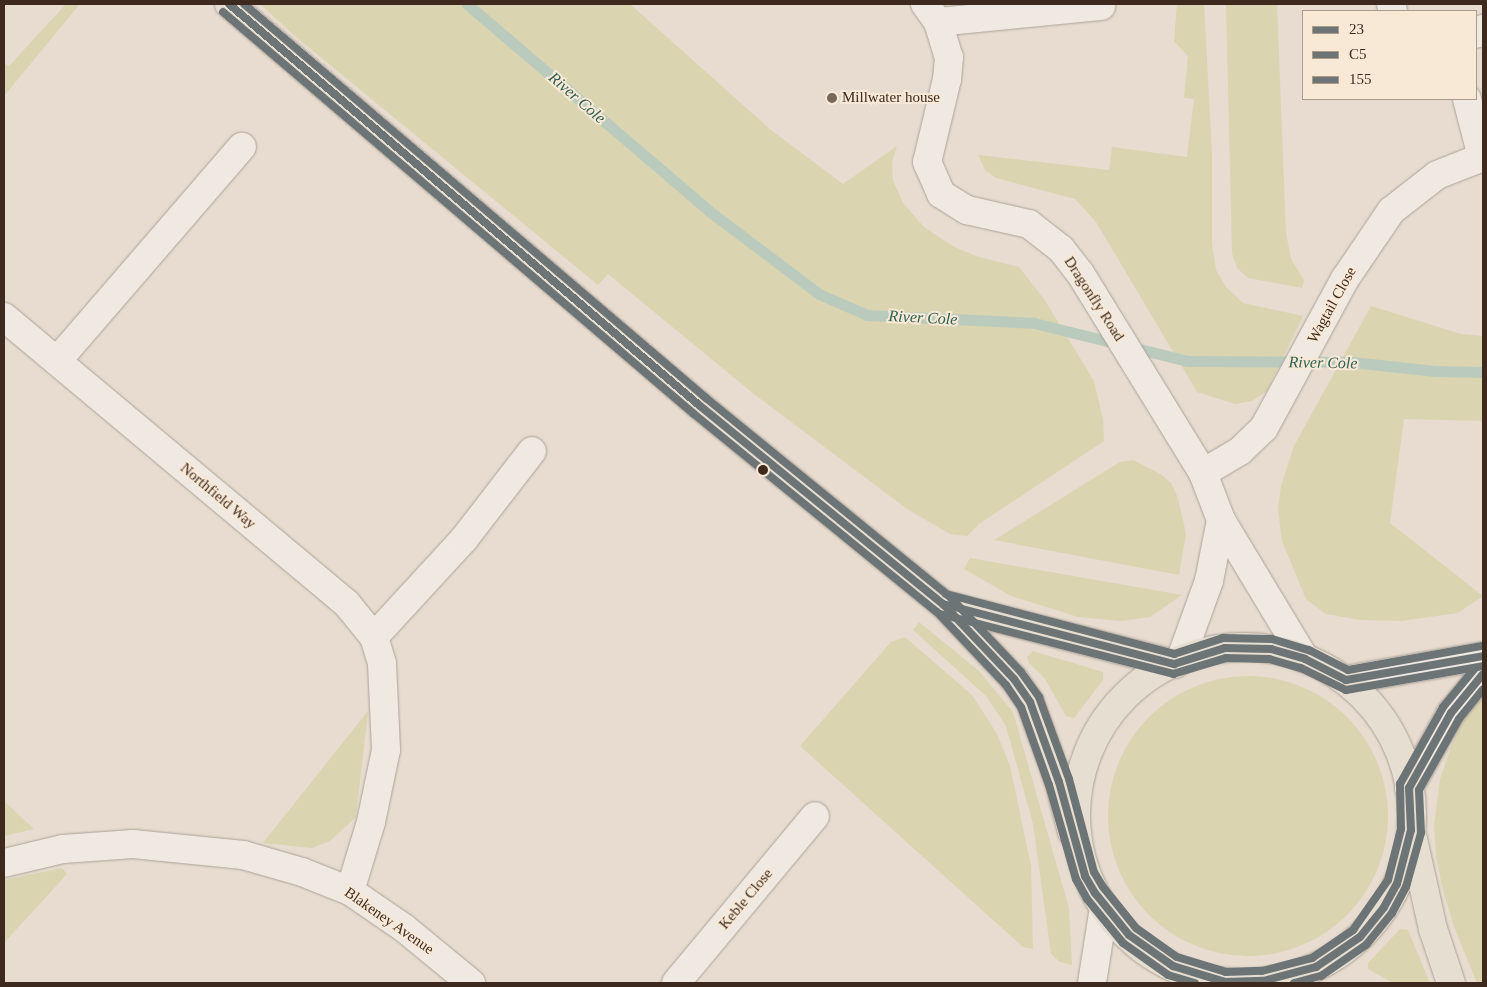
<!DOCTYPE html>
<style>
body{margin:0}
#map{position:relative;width:1487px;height:987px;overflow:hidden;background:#e7dccf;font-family:"Times New Roman",serif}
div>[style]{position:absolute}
.green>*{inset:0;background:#dad4b1}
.round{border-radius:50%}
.stream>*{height:11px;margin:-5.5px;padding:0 5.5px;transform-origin:5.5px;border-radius:5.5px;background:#bacbbe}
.roads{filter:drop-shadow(0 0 1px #ada298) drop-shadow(0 0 1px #ada298)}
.minor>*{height:28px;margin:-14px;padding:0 14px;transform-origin:14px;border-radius:14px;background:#efe9e2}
.major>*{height:28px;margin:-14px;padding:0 14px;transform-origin:14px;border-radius:14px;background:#e7ded2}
.major>.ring{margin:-14px;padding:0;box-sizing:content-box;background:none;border:28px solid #e7ded2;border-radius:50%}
.bus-1>*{height:8px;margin:-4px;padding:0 4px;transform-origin:4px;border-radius:4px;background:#6c7476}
.bus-2>*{height:8px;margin:-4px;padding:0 4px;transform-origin:4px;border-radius:4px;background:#6c7476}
.bus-3>*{height:8px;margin:-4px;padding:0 4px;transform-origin:4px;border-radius:4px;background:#6c7476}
.dots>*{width:14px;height:14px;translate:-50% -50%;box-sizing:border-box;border:2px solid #f8e9d6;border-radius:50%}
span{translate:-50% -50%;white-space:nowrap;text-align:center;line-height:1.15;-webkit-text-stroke:4px #f8e9d6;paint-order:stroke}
.poi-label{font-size:15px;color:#3d291e}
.left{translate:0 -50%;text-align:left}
.street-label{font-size:15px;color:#3d291e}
.water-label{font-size:16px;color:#2d5e53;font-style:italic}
.frame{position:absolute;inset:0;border:5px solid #3d291e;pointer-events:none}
.legend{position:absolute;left:1302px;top:10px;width:175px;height:90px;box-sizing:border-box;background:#f8e9d6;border:1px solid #ad9c8c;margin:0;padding:6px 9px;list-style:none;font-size:15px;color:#3d291e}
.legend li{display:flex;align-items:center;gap:10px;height:25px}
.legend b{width:25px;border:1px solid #ad9c8c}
</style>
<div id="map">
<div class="green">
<i style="clip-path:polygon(66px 4px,80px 4px,4px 96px,4px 63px,9px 66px)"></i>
<i style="clip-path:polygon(260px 4px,630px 4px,771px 130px,843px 184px,897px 146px,892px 162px,893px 180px,903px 203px,924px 227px,954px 247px,979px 257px,1019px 267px,1044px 299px,1094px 381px,1103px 419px,1104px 441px,979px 524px,967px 536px,950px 534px,907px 509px,754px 394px,608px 274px,598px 285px,296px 37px)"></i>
<i style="clip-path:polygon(1177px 4px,1204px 4px,1212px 154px,1212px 244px,1216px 270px,1226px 287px,1243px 303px,1303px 316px,1267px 391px,1252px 401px,1235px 404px,1197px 392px,1096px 222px,1075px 199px,996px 178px,985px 170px,978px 155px,1109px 170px,1112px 147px,1187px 157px,1194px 99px,1184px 98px,1188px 56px,1174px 41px)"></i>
<i style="clip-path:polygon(1226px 4px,1277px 4px,1286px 233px,1291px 259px,1304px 280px,1302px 288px,1248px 278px,1237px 268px,1232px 253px)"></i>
<i style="clip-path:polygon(1371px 306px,1461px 334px,1483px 336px,1483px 421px,1404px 419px,1390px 523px,1483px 596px,1458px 613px,1401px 621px,1360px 620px,1326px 614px,1306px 599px,1282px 541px,1278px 509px,1281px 486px,1294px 446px)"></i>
<i style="clip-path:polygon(1133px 460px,1162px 475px,1171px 483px,1178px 498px,1186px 534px,1179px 575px,994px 540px,1120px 462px)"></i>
<i style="clip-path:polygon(970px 558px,1182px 595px,1150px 617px,1122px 621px,1078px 617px,1011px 596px,964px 569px)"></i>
<i style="clip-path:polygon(919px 622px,979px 671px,1013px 712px,1069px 908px,1072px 965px,1060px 962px,1051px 954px,1033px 824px,1006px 726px,986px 696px,913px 630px)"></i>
<i style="clip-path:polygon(905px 637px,972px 695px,997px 734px,1010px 766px,1031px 866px,1033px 949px,1023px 947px,800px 746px,891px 642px)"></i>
<i style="clip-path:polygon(1033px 651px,1103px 672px,1103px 680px,1074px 718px,1066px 716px,1045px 679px,1029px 663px,1027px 657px)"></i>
<i class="round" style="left:1108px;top:676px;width:280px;height:280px"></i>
<i style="clip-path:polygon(1483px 691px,1483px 983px,1477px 983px,1454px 927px,1442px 886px,1436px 856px,1434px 825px,1440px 779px,1451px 747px,1464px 716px)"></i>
<i style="clip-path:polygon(368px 711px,356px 817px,330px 841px,312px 848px,263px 843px)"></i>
<i style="clip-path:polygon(4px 801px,6px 803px,34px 829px,4px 836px)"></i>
<i style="clip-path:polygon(62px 868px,67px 874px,4px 943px,4px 880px)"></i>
<i style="clip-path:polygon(1400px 929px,1408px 930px,1430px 983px,1393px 983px,1368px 969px,1368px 963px)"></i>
</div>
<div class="stream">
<i style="left:467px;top:4px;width:318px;rotate:40.5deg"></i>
<i style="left:709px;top:211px;width:138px;rotate:37deg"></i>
<i style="left:819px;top:294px;width:52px;rotate:23.6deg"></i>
<i style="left:867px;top:315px;width:167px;rotate:2.7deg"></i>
<i style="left:1034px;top:323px;width:158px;rotate:13.9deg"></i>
<i style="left:1187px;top:361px;width:165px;rotate:0.3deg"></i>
<i style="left:1352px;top:362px;width:83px;rotate:6.2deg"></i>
<i style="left:1435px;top:371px;width:48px;rotate:1.2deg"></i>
</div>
<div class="roads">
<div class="minor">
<i style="left:925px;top:4px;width:22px;rotate:54deg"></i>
<i style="left:938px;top:22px;width:37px;rotate:73deg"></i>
<i style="left:949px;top:57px;width:22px;rotate:95deg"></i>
<i style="left:947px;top:79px;width:85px;rotate:103.5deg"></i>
<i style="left:927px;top:162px;width:35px;rotate:66deg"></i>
<i style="left:941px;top:194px;width:31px;rotate:32deg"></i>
<i style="left:967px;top:210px;width:64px;rotate:12.7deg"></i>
<i style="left:1029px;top:224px;width:41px;rotate:38deg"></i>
<i style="left:1061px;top:249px;width:31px;rotate:52deg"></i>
<i style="left:1080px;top:273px;width:235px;rotate:58.4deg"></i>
<i style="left:1203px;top:473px;width:50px;rotate:69deg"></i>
<i style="left:1221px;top:520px;width:162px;rotate:58.9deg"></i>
<i style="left:1391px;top:4px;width:7px;rotate:74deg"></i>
<i style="left:938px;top:22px;width:164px;rotate:-5.6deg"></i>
<i style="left:1476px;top:34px;width:9px;rotate:-36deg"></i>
<i style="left:1467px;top:99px;width:60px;rotate:75.5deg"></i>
<i style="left:4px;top:317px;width:447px;rotate:39.9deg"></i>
<i style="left:347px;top:604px;width:43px;rotate:50.7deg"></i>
<i style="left:374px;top:637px;width:28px;rotate:73deg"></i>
<i style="left:382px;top:664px;width:86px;rotate:87.3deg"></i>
<i style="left:386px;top:750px;width:74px;rotate:101.8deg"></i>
<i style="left:371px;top:822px;width:72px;rotate:106.9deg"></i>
<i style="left:57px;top:361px;width:283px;rotate:-49.2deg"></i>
<i style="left:1203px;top:473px;width:43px;rotate:-30.7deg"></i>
<i style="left:1240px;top:451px;width:33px;rotate:-44deg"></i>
<i style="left:1264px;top:428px;width:170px;rotate:-61.5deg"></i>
<i style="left:1345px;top:279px;width:82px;rotate:-55.9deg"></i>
<i style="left:1391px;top:211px;width:58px;rotate:-38deg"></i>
<i style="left:1437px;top:175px;width:49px;rotate:-21.4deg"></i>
<i style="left:374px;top:637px;width:133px;rotate:-47.4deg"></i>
<i style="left:464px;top:539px;width:111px;rotate:-52.3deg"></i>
<i style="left:1180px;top:661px;width:85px;rotate:-70.1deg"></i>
<i style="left:1209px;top:581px;width:62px;rotate:-78.9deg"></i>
<i style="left:1346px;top:680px;width:139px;rotate:-9.9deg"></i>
<i style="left:1409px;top:788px;width:86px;rotate:-60.8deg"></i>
<i style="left:1451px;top:713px;width:50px;rotate:-50.6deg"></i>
<i style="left:4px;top:863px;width:61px;rotate:-13.3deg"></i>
<i style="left:63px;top:849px;width:70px;rotate:-4.1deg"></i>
<i style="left:133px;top:844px;width:111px;rotate:5.7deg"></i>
<i style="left:243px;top:855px;width:61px;rotate:16.1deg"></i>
<i style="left:302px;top:872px;width:52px;rotate:21.6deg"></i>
<i style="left:350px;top:891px;width:65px;rotate:34.4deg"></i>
<i style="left:404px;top:928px;width:87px;rotate:39.4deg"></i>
<i style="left:676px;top:983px;width:217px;rotate:-50.2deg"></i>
<i style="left:1092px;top:983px;width:77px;rotate:-81deg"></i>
<i style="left:1241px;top:983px;width:3px"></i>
</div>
<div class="major">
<i style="left:229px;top:4px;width:619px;rotate:40.48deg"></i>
<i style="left:700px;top:406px;width:315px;rotate:39.2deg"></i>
<i style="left:944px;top:605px;width:102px;rotate:46.6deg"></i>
<i style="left:1014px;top:679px;width:28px;rotate:55deg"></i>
<i style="left:1030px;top:702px;width:85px;rotate:70.1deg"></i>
<i style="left:1059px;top:782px;width:52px;rotate:75.4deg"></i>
<i style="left:946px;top:605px;width:236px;rotate:14.5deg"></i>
<i class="ring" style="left:1076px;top:647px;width:308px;height:308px"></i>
<i style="left:1413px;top:839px;width:92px;rotate:77.5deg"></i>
<i style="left:1433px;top:929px;width:57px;rotate:71.6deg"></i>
</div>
</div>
<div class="bus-1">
<i style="left:229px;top:4px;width:619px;rotate:40.48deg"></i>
<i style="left:700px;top:406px;width:315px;rotate:39.2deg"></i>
<i style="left:944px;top:605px;width:102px;rotate:46.6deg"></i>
<i style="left:1014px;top:679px;width:28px;rotate:55deg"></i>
<i style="left:1030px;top:702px;width:85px;rotate:70.1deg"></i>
<i style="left:1059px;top:782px;width:98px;rotate:74.5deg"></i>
<i style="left:1085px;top:876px;width:20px;rotate:60deg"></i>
<i style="left:1095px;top:893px;width:54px;rotate:51deg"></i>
<i style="left:1129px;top:935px;width:54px;rotate:35.2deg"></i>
<i style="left:1173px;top:966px;width:54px;rotate:17.1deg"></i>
<i style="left:1225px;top:982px;width:38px;rotate:-2deg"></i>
<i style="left:1263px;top:981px;width:55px;rotate:-14.8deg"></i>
<i style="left:1316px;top:967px;width:53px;rotate:-34.3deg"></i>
<i style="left:1360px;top:937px;width:38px;rotate:-51deg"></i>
<i style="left:1384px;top:907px;width:26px;rotate:-61deg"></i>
<i style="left:1397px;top:884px;width:56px;rotate:-75.5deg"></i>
<i style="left:1411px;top:830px;width:42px;rotate:-92.7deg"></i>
<i style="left:1409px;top:788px;width:86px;rotate:-60.8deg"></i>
<i style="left:1451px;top:713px;width:50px;rotate:-50.6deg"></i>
<i style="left:943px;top:604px;width:239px;rotate:14.6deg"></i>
<i style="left:1174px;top:664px;width:53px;rotate:-17.4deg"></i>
<i style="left:1225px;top:648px;width:46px;rotate:1.2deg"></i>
<i style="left:1271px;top:649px;width:35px;rotate:16deg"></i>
<i style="left:1305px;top:659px;width:46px;rotate:27.1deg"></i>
<i style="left:1346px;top:680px;width:139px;rotate:-9.9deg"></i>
</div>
<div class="bus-2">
<i style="left:223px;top:12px;width:619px;rotate:40.48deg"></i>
<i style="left:694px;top:414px;width:313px;rotate:39.2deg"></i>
<i style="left:937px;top:612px;width:100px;rotate:46.6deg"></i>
<i style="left:1006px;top:685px;width:27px;rotate:56deg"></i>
<i style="left:1021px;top:707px;width:83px;rotate:70.3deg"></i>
<i style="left:1049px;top:785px;width:98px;rotate:74deg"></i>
<i style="left:1076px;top:879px;width:23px;rotate:61deg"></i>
<i style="left:1087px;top:899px;width:57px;rotate:50.7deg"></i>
<i style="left:1123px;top:943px;width:55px;rotate:35.4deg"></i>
<i style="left:1168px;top:975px;width:28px;rotate:17deg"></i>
<i style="left:940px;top:614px;width:241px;rotate:14.4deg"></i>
<i style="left:1173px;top:674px;width:55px;rotate:-16.8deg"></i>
<i style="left:1226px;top:658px;width:43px;rotate:1.3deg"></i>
<i style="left:1269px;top:659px;width:33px;rotate:16deg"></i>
<i style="left:1301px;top:668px;width:50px;rotate:26.1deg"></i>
<i style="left:1346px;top:690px;width:139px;rotate:-9.9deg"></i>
<i style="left:1294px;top:983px;width:28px;rotate:-15deg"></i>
<i style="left:1321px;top:976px;width:55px;rotate:-34.6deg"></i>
<i style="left:1366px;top:945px;width:41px;rotate:-50.9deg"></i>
<i style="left:1392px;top:913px;width:30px;rotate:-62deg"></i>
<i style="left:1406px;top:887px;width:56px;rotate:-74.5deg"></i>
<i style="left:1421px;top:833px;width:43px;rotate:-92.7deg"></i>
<i style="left:1419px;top:790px;width:81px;rotate:-60.6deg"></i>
<i style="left:1459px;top:719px;width:38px;rotate:-51deg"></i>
</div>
<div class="bus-3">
<i style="left:244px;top:4px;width:607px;rotate:40.46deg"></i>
<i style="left:706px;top:398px;width:316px;rotate:39.2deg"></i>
<i style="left:951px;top:598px;width:102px;rotate:46.6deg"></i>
<i style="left:1021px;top:672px;width:31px;rotate:54deg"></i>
<i style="left:1039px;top:697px;width:87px;rotate:69.9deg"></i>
<i style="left:1069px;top:779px;width:96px;rotate:75deg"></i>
<i style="left:1094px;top:872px;width:17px;rotate:59deg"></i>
<i style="left:1103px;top:887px;width:53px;rotate:51.2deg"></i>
<i style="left:1136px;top:928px;width:50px;rotate:35.3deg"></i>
<i style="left:1177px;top:957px;width:51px;rotate:17deg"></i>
<i style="left:1226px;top:972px;width:36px;rotate:-2deg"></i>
<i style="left:1262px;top:971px;width:52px;rotate:-14.6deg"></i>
<i style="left:1312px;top:958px;width:50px;rotate:-34.3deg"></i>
<i style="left:1353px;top:930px;width:61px;rotate:-55deg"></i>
<i style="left:1388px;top:880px;width:53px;rotate:-75.7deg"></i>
<i style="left:1401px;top:829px;width:45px;rotate:-91.3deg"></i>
<i style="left:1400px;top:784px;width:88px;rotate:-60.8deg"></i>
<i style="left:1443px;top:707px;width:50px;rotate:-50.6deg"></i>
<i style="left:946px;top:594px;width:236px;rotate:14.7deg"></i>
<i style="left:1174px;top:654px;width:52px;rotate:-18.1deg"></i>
<i style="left:1223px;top:638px;width:49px;rotate:1.2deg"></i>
<i style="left:1272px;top:639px;width:39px;rotate:17deg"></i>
<i style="left:1309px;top:650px;width:44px;rotate:27.1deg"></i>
<i style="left:1348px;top:670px;width:135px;rotate:-10.2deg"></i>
</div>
<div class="dots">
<i style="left:832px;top:98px;background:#78685c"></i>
<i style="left:763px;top:470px;background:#3d291e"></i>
</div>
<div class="poi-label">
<span class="left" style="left:842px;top:98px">Millwater house</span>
</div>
<div class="street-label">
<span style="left:1094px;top:299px;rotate:57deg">Dragonfly Road</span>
<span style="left:1332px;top:305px;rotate:-61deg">Wagtail Close</span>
<span style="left:218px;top:496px;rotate:40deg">Northfield Way</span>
<span style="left:746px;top:899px;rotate:-50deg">Keble Close</span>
<span style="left:389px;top:921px;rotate:35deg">Blakeney Avenue</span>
</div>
<div class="water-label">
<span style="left:577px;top:98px;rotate:41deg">River Cole</span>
<span style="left:923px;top:318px;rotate:3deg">River Cole</span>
<span style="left:1323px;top:363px;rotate:1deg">River Cole</span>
</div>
<div class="frame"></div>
<ul class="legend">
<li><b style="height:6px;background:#6c7476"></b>23</li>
<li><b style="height:6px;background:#6c7476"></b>C5</li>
<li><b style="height:6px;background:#6c7476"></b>155</li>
</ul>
</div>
